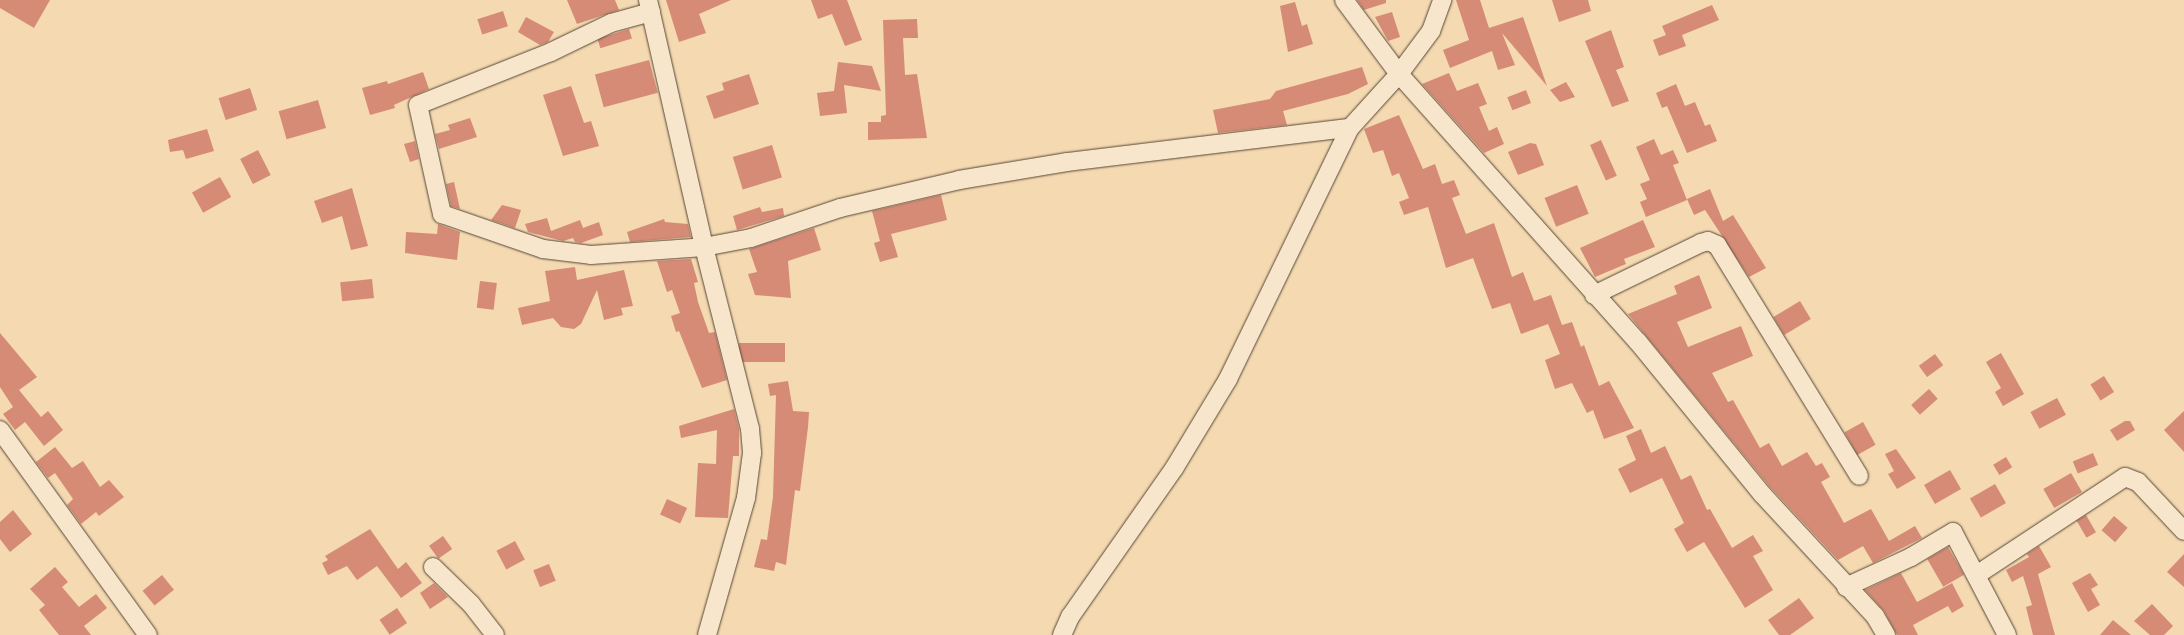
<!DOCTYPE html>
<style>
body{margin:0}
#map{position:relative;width:2184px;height:635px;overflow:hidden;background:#f4d9b1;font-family:"IM FELL DW Pica",serif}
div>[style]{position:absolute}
.building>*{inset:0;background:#d68b77;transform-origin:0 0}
.roads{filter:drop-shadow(0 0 1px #564634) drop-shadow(0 0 1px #564634)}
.street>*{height:18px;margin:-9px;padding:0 9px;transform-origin:9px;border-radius:9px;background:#f8e6cc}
span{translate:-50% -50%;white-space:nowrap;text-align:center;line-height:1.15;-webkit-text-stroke:5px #f8e6cc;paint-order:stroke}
</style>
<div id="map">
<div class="building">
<i style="clip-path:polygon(0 0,50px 0,34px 28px,0 8px)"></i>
<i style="clip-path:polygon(567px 0,615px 0,619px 10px,577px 24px)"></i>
<i style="clip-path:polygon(666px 0,731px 0,699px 14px,706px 33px,679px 42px)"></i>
<i style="clip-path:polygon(811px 0,847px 0,862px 40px,845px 46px,832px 14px,818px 19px)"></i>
<i style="clip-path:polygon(1357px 0,1386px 0,1386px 3px,1364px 10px)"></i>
<i style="clip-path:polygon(1456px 0,1480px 0,1489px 28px,1523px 17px,1547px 86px,1502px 33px,1515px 65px,1498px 70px,1492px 51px,1450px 68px,1443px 50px,1469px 40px)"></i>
<i style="clip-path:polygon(1552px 0,1588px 0,1591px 11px,1559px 22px)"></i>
<i style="clip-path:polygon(1295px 2px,1302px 26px,1307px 24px,1313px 44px,1288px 52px,1280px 6px)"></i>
<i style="clip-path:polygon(1712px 5px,1719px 20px,1682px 35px,1686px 46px,1659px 56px,1653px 40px,1666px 35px,1662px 26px)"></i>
<i style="left:503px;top:11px;width:16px;height:27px;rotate:72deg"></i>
<i style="clip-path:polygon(1392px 12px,1400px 37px,1388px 41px,1375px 17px)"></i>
<i style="clip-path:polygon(526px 17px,554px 32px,548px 42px,540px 45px,518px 32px)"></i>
<i style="clip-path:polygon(917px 19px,918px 38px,903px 38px,905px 75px,917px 74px,927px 138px,868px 140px,868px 122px,881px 122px,881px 116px,886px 115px,883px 20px)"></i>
<i style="left:629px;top:29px;width:10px;height:33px;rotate:73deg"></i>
<i style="clip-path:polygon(1611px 30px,1624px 67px,1616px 70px,1629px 101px,1612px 107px,1585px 41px)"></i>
<i style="left:649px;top:60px;width:34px;height:56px;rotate:75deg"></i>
<i style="clip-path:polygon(838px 62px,872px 66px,881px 91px,844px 85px,847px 113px,820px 116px,817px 93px,834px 91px)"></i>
<i style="clip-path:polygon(1362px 67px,1368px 84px,1348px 94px,1283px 111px,1287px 125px,1218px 133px,1213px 110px,1270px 99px,1276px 91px)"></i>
<i style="clip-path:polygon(423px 72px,429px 89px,394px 105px,395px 108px,370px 115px,362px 88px,387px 81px,388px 84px)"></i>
<i style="clip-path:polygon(1449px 73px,1457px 91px,1478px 83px,1487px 104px,1479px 107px,1489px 131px,1497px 127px,1504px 144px,1484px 153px,1422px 84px)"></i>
<i style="clip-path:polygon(749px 74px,759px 104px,714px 119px,706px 96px,724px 90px,722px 83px)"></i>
<i style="clip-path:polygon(1566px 82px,1575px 97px,1560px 102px,1550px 90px)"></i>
<i style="clip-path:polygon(1676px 84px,1685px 106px,1695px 102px,1705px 126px,1710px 124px,1717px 141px,1687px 153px,1667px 106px,1662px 108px,1656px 93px)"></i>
<i style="clip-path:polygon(571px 86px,584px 123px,591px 121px,599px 146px,563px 156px,543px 95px)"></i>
<i style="left:250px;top:88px;width:23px;height:33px;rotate:72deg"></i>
<i style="left:1526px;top:90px;width:14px;height:20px;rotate:69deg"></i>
<i style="left:318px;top:100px;width:29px;height:41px;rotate:74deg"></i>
<i style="clip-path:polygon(1399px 115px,1423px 169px,1435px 164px,1442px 184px,1454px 180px,1460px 195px,1452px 198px,1466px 234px,1494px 223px,1512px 277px,1523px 272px,1534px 301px,1551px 295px,1562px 325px,1572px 322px,1581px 347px,1584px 345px,1599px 386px,1609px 381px,1634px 428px,1604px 439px,1593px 410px,1587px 413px,1572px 383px,1555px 389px,1545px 360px,1560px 354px,1548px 324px,1521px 334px,1510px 303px,1492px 309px,1473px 258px,1446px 268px,1428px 207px,1404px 215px,1399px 202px,1409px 198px,1399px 173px,1392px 176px,1383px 150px,1373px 153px,1364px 129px)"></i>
<i style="clip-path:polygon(470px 118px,477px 137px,439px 149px,435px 134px,450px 130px,448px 125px)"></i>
<i style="clip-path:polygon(207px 129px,214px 151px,186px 159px,183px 150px,170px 152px,168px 140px)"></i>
<i style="clip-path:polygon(1654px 139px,1661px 155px,1673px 150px,1679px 163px,1673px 165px,1687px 200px,1646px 217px,1640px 202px,1647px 199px,1640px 184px,1650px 180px,1636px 147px)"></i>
<i style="left:1601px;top:140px;width:39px;height:12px;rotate:66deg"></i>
<i style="clip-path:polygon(415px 141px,419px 159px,410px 162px,404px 144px)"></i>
<i style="clip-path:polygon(1530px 143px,1536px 144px,1544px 165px,1518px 175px,1508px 152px)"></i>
<i style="left:772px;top:145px;width:34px;height:41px;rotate:73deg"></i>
<i style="left:258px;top:150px;width:28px;height:20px;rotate:63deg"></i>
<i style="left:220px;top:177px;width:23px;height:32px;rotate:61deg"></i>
<i style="clip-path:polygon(454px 182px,460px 209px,451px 206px,446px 184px)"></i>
<i style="left:1577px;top:185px;width:31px;height:35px;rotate:68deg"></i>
<i style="clip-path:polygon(352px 188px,368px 246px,351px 250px,342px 216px,322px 223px,314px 201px)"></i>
<i style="clip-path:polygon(1710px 189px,1723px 221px,1733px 215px,1766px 268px,1749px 277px,1705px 210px,1694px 215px,1687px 199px)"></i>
<i style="clip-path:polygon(941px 195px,947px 220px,891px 234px,898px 257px,880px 262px,874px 243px,880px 241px,872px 211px)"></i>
<i style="clip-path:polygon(502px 205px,521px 210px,515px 228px,491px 220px)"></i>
<i style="clip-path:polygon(760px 207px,762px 212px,783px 208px,784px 216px,737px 230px,733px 216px)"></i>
<i style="clip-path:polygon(547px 218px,551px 231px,580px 220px,583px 228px,599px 222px,603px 235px,581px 243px,575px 242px,573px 238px,563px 241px,528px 232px,525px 224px)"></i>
<i style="clip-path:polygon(664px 219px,665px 222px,688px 224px,691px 237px,630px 242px,627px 232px)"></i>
<i style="clip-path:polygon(1643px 220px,1655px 247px,1624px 259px,1626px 264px,1595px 277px,1580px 248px)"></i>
<i style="clip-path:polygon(438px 224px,460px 232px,457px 260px,405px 253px,406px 232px,437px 234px)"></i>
<i style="clip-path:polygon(814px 228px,821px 250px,788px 261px,791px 298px,755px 295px,748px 274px,757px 272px,749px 249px)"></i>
<i style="clip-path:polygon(691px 259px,698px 282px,694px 283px,698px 302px,709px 333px,715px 332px,727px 380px,702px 388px,679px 331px,676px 332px,671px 316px,680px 313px,672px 290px,667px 292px,657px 261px)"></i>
<i style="clip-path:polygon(575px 267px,577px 280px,624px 270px,633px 306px,621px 308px,623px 315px,604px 320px,597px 290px,581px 324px,574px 329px,561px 327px,553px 318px,522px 325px,518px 308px,550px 301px,545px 271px)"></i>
<i style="clip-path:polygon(1699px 275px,1712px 308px,1677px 322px,1688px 347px,1741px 326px,1753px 356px,1712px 373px,1728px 402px,1733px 400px,1760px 448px,1769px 443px,1782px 466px,1807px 452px,1816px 466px,1822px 463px,1830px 477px,1821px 482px,1844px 523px,1871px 509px,1889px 541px,1915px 526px,1922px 538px,1873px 563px,1863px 546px,1838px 560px,1770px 487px,1628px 314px,1677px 294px,1674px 286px)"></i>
<i style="left:372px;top:279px;width:19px;height:32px;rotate:84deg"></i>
<i style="left:480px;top:281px;width:17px;height:27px;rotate:7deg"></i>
<i style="left:1800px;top:301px;width:21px;height:31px;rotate:59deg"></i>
<i style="clip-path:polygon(0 333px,37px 377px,19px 390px,41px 417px,48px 411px,63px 430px,44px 446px,25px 422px,15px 430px,3px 414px,13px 407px,0 387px)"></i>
<i style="left:739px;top:343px;width:46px;height:19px"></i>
<i style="clip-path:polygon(2001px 353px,2024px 394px,2003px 406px,1995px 392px,2001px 388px,1986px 362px)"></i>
<i style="left:1935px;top:354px;width:14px;height:20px;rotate:54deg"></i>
<i style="left:2104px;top:376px;width:19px;height:16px;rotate:58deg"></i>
<i style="clip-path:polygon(788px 381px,793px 411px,809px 412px,808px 427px,800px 491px,795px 490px,786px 565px,776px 562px,774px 571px,754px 567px,761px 539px,767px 540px,773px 497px,776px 395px,770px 396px,768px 384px)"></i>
<i style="left:1929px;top:389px;width:13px;height:24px;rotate:48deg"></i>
<i style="left:2057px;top:398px;width:19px;height:30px;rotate:62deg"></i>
<i style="clip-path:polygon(734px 409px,739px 429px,739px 456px,733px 456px,728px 518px,695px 517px,698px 463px,716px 464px,717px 430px,681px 438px,679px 426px)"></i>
<i style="clip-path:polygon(2184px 411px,2184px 452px,2164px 430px)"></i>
<i style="clip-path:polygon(2125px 421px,2130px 421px,2135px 430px,2117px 441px,2110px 430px)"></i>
<i style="left:1863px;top:422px;width:26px;height:21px;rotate:61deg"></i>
<i style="clip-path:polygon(1641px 429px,1651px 453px,1665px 446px,1681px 480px,1691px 475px,1707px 510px,1710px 509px,1732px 548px,1753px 535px,1763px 551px,1753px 556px,1773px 590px,1745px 608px,1704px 542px,1687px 552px,1674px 529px,1684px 523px,1662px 478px,1630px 493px,1618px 469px,1636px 460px,1626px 436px)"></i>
<i style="clip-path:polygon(55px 447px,72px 468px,83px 461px,100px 487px,109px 480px,124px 497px,99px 516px,96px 512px,81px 524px,67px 505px,73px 499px,55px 473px,48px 478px,36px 462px)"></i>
<i style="clip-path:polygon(1896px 449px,1916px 478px,1897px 489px,1888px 474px,1894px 471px,1885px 454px)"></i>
<i style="left:2093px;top:453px;width:13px;height:22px;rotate:67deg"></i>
<i style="left:2006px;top:457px;width:12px;height:15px;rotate:59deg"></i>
<i style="left:1950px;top:470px;width:22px;height:30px;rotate:60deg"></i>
<i style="left:2071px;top:473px;width:22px;height:32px;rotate:60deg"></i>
<i style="left:1995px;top:484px;width:22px;height:29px;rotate:60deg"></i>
<i style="left:667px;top:499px;width:22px;height:17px;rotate:24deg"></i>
<i style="clip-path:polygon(13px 510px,32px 534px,10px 552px,0 539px,0 522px)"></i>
<i style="left:2086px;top:515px;width:20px;height:11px;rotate:60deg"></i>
<i style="left:2114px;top:516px;width:18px;height:19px;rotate:41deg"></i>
<i style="clip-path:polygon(370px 529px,398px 569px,406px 562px,422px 583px,401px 598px,377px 566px,357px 580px,347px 566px,328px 575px,322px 563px,328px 560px,325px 556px)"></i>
<i style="left:443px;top:536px;width:16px;height:17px;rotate:55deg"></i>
<i style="left:515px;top:541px;width:21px;height:21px;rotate:62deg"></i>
<i style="clip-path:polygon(2039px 546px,2051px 567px,2038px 574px,2055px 635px,2033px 635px,2026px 607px,2032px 605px,2023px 576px,2012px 582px,2006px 570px,2029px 557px,2027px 554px)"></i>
<i style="left:1948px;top:547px;width:32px;height:24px;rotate:60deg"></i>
<i style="clip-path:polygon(2184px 554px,2184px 587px,2167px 572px)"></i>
<i style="left:549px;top:564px;width:18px;height:17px;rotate:68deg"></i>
<i style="clip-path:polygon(55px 567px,68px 582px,62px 587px,79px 607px,96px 594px,107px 608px,84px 626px,91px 635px,59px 635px,39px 610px,45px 605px,30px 589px)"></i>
<i style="clip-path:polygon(1901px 573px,1917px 602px,1952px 583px,1964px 606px,1952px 613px,1948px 606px,1913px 625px,1918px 635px,1897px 635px,1884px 611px,1865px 590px)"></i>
<i style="clip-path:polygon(2090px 573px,2098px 585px,2091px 589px,2100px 605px,2088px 612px,2072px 583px)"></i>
<i style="left:162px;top:575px;width:19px;height:25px;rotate:51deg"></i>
<i style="clip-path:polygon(434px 583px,448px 597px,430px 609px,420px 593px)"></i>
<i style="clip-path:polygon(1799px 598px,1814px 618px,1790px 635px,1779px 635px,1768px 620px)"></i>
<i style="clip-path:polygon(2152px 604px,2173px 626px,2164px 635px,2150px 635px,2134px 621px)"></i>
<i style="left:397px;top:608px;width:18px;height:21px;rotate:56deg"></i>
<i style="clip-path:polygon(2113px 620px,2131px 635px,2100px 635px)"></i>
</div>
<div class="roads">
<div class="street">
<i style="left:648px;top:0;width:253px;rotate:77.2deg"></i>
<i style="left:704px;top:247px;width:188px;rotate:75.8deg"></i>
<i style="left:750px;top:429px;width:24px;rotate:85deg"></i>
<i style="left:752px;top:453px;width:45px;rotate:97.6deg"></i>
<i style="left:746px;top:498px;width:142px;rotate:105.9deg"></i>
<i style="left:1344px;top:0;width:92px;rotate:53.4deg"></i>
<i style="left:1399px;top:74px;width:359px;rotate:48.3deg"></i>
<i style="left:1638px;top:342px;width:196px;rotate:50.8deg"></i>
<i style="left:1762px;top:494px;width:166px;rotate:47.2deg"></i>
<i style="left:1875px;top:616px;width:22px;rotate:60deg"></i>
<i style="left:651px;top:12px;width:41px;rotate:164.6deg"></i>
<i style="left:611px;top:23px;width:67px;rotate:154.2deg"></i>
<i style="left:551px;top:52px;width:143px;rotate:158.3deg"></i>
<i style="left:418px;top:105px;width:112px;rotate:77.6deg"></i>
<i style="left:442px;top:214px;width:107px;rotate:19.1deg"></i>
<i style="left:543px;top:249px;width:48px;rotate:7.1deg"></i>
<i style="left:591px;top:255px;width:113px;rotate:-4deg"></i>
<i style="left:704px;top:247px;width:48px;rotate:-10.8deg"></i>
<i style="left:751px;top:238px;width:94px;rotate:-18.6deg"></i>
<i style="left:840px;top:208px;width:122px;rotate:-13.2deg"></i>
<i style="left:959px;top:180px;width:109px;rotate:-9.5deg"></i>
<i style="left:1067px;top:162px;width:285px;rotate:-6.9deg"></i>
<i style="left:1350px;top:128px;width:73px;rotate:-47.8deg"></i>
<i style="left:1399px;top:74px;width:54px;rotate:-53.3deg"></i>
<i style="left:1431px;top:31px;width:33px;rotate:-70deg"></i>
<i style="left:1594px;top:295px;width:119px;rotate:-25.9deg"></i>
<i style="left:1701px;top:243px;width:7px;rotate:-16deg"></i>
<i style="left:1708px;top:241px;width:10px;rotate:24deg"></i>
<i style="left:1717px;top:245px;width:271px;rotate:58.4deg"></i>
<i style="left:0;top:430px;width:253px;rotate:54.2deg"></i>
<i style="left:433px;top:567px;width:53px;rotate:44.2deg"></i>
<i style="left:471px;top:604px;width:39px;rotate:52deg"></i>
<i style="left:1978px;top:574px;width:176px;rotate:-33.4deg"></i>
<i style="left:2125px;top:477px;width:14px;rotate:21deg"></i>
<i style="left:2138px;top:482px;width:67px;rotate:46.8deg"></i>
<i style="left:1846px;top:587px;width:72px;rotate:-24.8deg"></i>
<i style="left:1911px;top:557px;width:49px;rotate:-30.8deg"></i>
<i style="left:1953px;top:532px;width:116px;rotate:62.3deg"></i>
<i style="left:1062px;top:635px;width:20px;rotate:-66deg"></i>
<i style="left:1070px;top:617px;width:183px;rotate:-55deg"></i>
<i style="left:1175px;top:467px;width:103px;rotate:-58.9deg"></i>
<i style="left:1228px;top:379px;width:279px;rotate:-64.1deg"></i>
</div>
</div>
</div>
